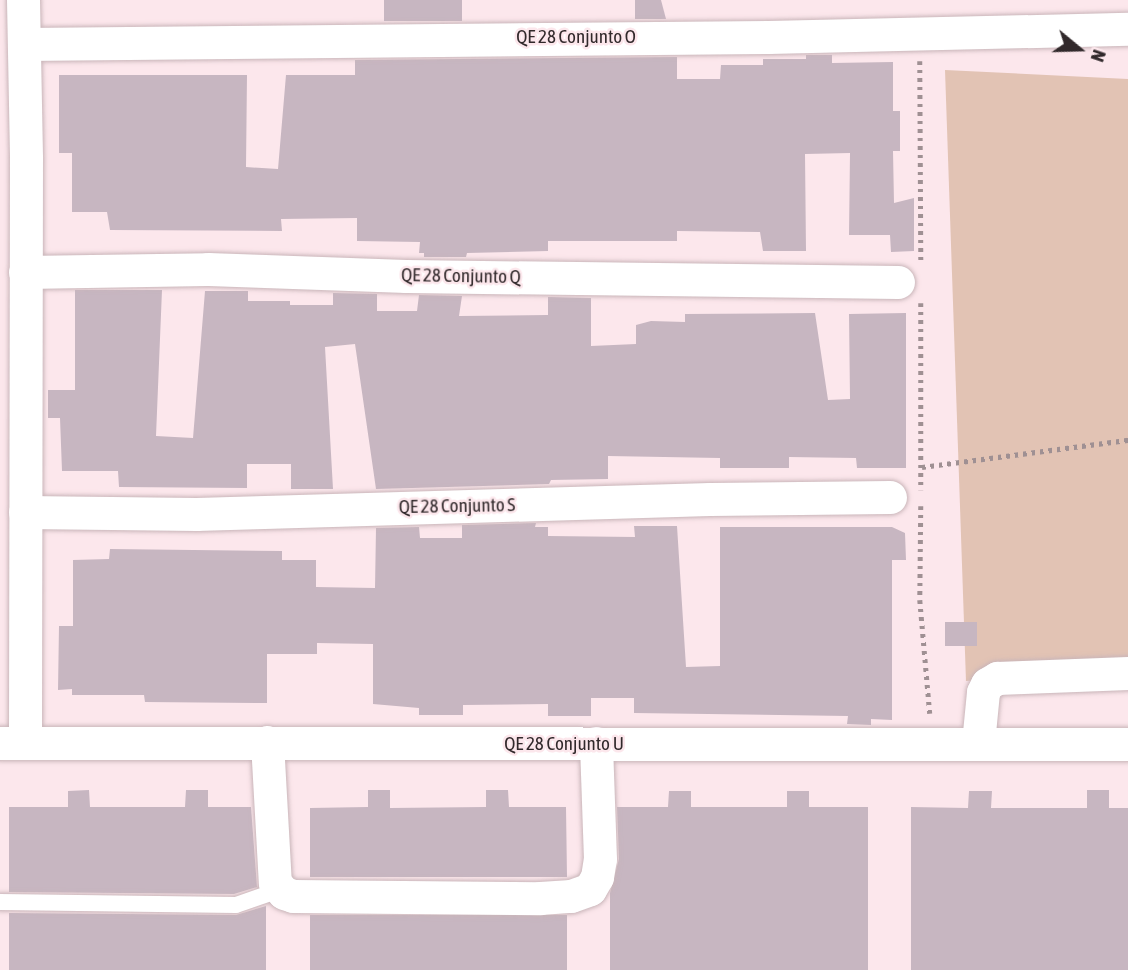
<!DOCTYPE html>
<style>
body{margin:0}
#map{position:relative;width:1128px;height:970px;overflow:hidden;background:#fce7ec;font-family:"Asap Condensed",sans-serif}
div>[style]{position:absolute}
.green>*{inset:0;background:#e2c3b4}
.building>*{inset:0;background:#c7b6c1;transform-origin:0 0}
.path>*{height:4.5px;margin-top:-2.25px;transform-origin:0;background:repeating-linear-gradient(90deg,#9f9093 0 3.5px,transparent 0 8.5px)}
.roads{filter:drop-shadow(0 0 2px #c9b5b9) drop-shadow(0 0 2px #c9b5b9)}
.service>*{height:16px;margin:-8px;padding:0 8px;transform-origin:8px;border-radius:8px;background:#fff}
.minor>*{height:33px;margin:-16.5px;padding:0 16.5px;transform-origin:16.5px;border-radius:16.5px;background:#fff}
span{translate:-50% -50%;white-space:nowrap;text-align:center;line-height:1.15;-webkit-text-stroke:5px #fce7ec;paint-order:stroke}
.street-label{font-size:19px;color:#31292b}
.north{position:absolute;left:1044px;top:14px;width:70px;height:70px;-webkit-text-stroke:5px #fce7ec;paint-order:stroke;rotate:109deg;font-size:19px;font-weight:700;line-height:28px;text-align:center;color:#31292b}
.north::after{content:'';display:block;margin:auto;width:24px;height:32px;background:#31292b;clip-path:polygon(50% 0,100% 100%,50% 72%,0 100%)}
</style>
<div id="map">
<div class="green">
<i style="clip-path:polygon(945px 70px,1128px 79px,1128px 668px,966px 681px)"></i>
</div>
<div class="building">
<i style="left:384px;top:0;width:78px;height:21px"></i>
<i style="clip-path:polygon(635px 0,661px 0,666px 19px,635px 19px)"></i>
<i style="clip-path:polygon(806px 55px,832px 55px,832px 63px,893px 62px,893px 111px,900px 111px,900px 151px,893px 151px,894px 203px,914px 198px,914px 251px,891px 252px,890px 235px,849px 235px,850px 153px,805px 154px,806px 251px,763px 251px,760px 232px,677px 231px,677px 241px,548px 241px,548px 251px,467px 253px,466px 257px,424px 257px,424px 253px,419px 253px,420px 242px,357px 241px,357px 218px,281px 219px,282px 231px,110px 230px,107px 212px,72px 212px,72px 153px,59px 153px,59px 75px,247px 75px,246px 167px,278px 169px,286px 75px,355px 75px,355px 60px,677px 57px,677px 79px,720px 79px,721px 65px,763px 65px,763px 59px,806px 59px)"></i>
<i style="clip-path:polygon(75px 290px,162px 290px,156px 436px,193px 438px,205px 291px,248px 291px,248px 301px,290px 301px,290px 305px,333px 305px,333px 293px,377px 294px,377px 311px,417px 311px,419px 295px,462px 296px,459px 316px,548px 315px,548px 297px,591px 298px,591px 346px,636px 344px,636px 325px,651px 321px,685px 322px,685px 314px,815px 313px,828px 400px,850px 399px,849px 314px,906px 313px,906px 468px,857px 468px,856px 458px,789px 457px,789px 468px,720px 468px,720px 458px,608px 456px,608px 479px,551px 480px,549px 484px,376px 489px,355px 344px,325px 347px,333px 489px,291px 489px,291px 464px,247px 464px,247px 488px,119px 487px,118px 471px,62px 471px,60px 418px,48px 418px,48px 390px,75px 390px)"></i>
<i style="clip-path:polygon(536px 523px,535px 527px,548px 527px,548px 536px,635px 537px,634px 526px,677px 526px,686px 667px,720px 666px,720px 527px,892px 527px,905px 533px,906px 560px,892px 560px,892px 720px,871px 719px,871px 725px,847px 724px,848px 716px,634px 713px,634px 698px,591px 698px,591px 716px,548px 716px,548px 704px,463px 705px,463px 715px,419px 715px,419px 708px,373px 704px,373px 644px,317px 643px,317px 654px,267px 654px,267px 703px,145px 702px,144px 695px,72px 695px,72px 689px,58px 690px,59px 626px,73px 626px,73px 560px,109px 559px,110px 549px,282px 551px,282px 560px,316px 560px,316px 587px,375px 588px,376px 528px,419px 527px,420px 538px,462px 538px,462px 525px)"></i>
<i style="left:945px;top:622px;width:32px;height:24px"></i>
<i style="clip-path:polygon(89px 790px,90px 807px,185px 807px,186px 790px,208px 790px,208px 807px,251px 807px,257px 887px,234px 894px,9px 892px,9px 807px,68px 807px,68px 791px)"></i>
<i style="clip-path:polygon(368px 790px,390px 790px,390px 808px,486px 807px,486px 790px,508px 790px,509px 807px,566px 807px,567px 877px,310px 877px,310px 808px,368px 807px)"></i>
<i style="clip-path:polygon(1087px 790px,1109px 790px,1109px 808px,1128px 808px,1128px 970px,911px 970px,911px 807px,968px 808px,969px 791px,992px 791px,991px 808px,1087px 808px)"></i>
<i style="clip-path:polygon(669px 791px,691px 791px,691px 807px,787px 807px,787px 791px,809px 791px,809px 807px,868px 807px,868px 970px,610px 970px,610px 893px,619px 859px,617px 807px,668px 807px)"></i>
<i style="clip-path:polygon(266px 906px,266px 970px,9px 970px,9px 913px,236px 915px)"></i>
<i style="left:310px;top:915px;width:257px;height:55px"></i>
</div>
<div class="path">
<i style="left:920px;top:61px;width:202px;rotate:89.7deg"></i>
<i style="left:921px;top:303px;width:187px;rotate:90deg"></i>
<i style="left:922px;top:467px;width:208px;rotate:-7.5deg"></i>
<i style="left:921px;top:506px;width:94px;rotate:90.6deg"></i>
<i style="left:920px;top:600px;width:114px;rotate:85deg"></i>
</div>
<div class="roads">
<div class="service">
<i style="left:0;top:902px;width:236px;rotate:0.7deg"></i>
<i style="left:236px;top:905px;width:46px;rotate:-19.2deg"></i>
</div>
<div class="minor">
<i style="left:23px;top:0;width:158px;rotate:88.9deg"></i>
<i style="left:26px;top:158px;width:584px;rotate:90.1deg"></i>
<i style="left:24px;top:44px;width:744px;rotate:-0.54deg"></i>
<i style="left:768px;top:37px;width:360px;rotate:-1.3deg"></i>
<i style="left:25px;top:272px;width:183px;rotate:-0.9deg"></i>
<i style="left:208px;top:269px;width:198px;rotate:2deg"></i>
<i style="left:406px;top:276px;width:492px;rotate:0.7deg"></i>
<i style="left:25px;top:512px;width:171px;rotate:0.7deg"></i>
<i style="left:196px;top:514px;width:514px;rotate:-1.67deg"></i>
<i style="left:710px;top:499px;width:180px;rotate:-0.6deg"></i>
<i style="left:267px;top:742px;width:141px;rotate:86.8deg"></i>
<i style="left:275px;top:883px;width:13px;rotate:48deg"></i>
<i style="left:284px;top:893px;width:9px;rotate:18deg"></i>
<i style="left:293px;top:896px;width:247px;rotate:0.5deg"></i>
<i style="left:540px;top:898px;width:31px;rotate:-4deg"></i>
<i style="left:571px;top:896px;width:20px;rotate:-20deg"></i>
<i style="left:590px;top:889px;width:14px;rotate:-60deg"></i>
<i style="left:597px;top:877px;width:18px;rotate:-81deg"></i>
<i style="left:600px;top:859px;width:116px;rotate:-92deg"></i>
<i style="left:0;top:743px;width:1128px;rotate:0.05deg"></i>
<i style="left:978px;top:743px;width:51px;rotate:-84.4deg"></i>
<i style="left:983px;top:692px;width:9px;rotate:-63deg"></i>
<i style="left:987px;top:684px;width:12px;rotate:-31deg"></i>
<i style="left:997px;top:678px;width:131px;rotate:-2.2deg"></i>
</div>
</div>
<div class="street-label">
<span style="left:576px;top:37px">QE 28 Conjunto O</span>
<span style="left:461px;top:276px;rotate:1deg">QE 28 Conjunto Q</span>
<span style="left:457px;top:506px;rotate:-1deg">QE 28 Conjunto S</span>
<span style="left:564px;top:744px">QE 28 Conjunto U</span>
</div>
<div class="north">N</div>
</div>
